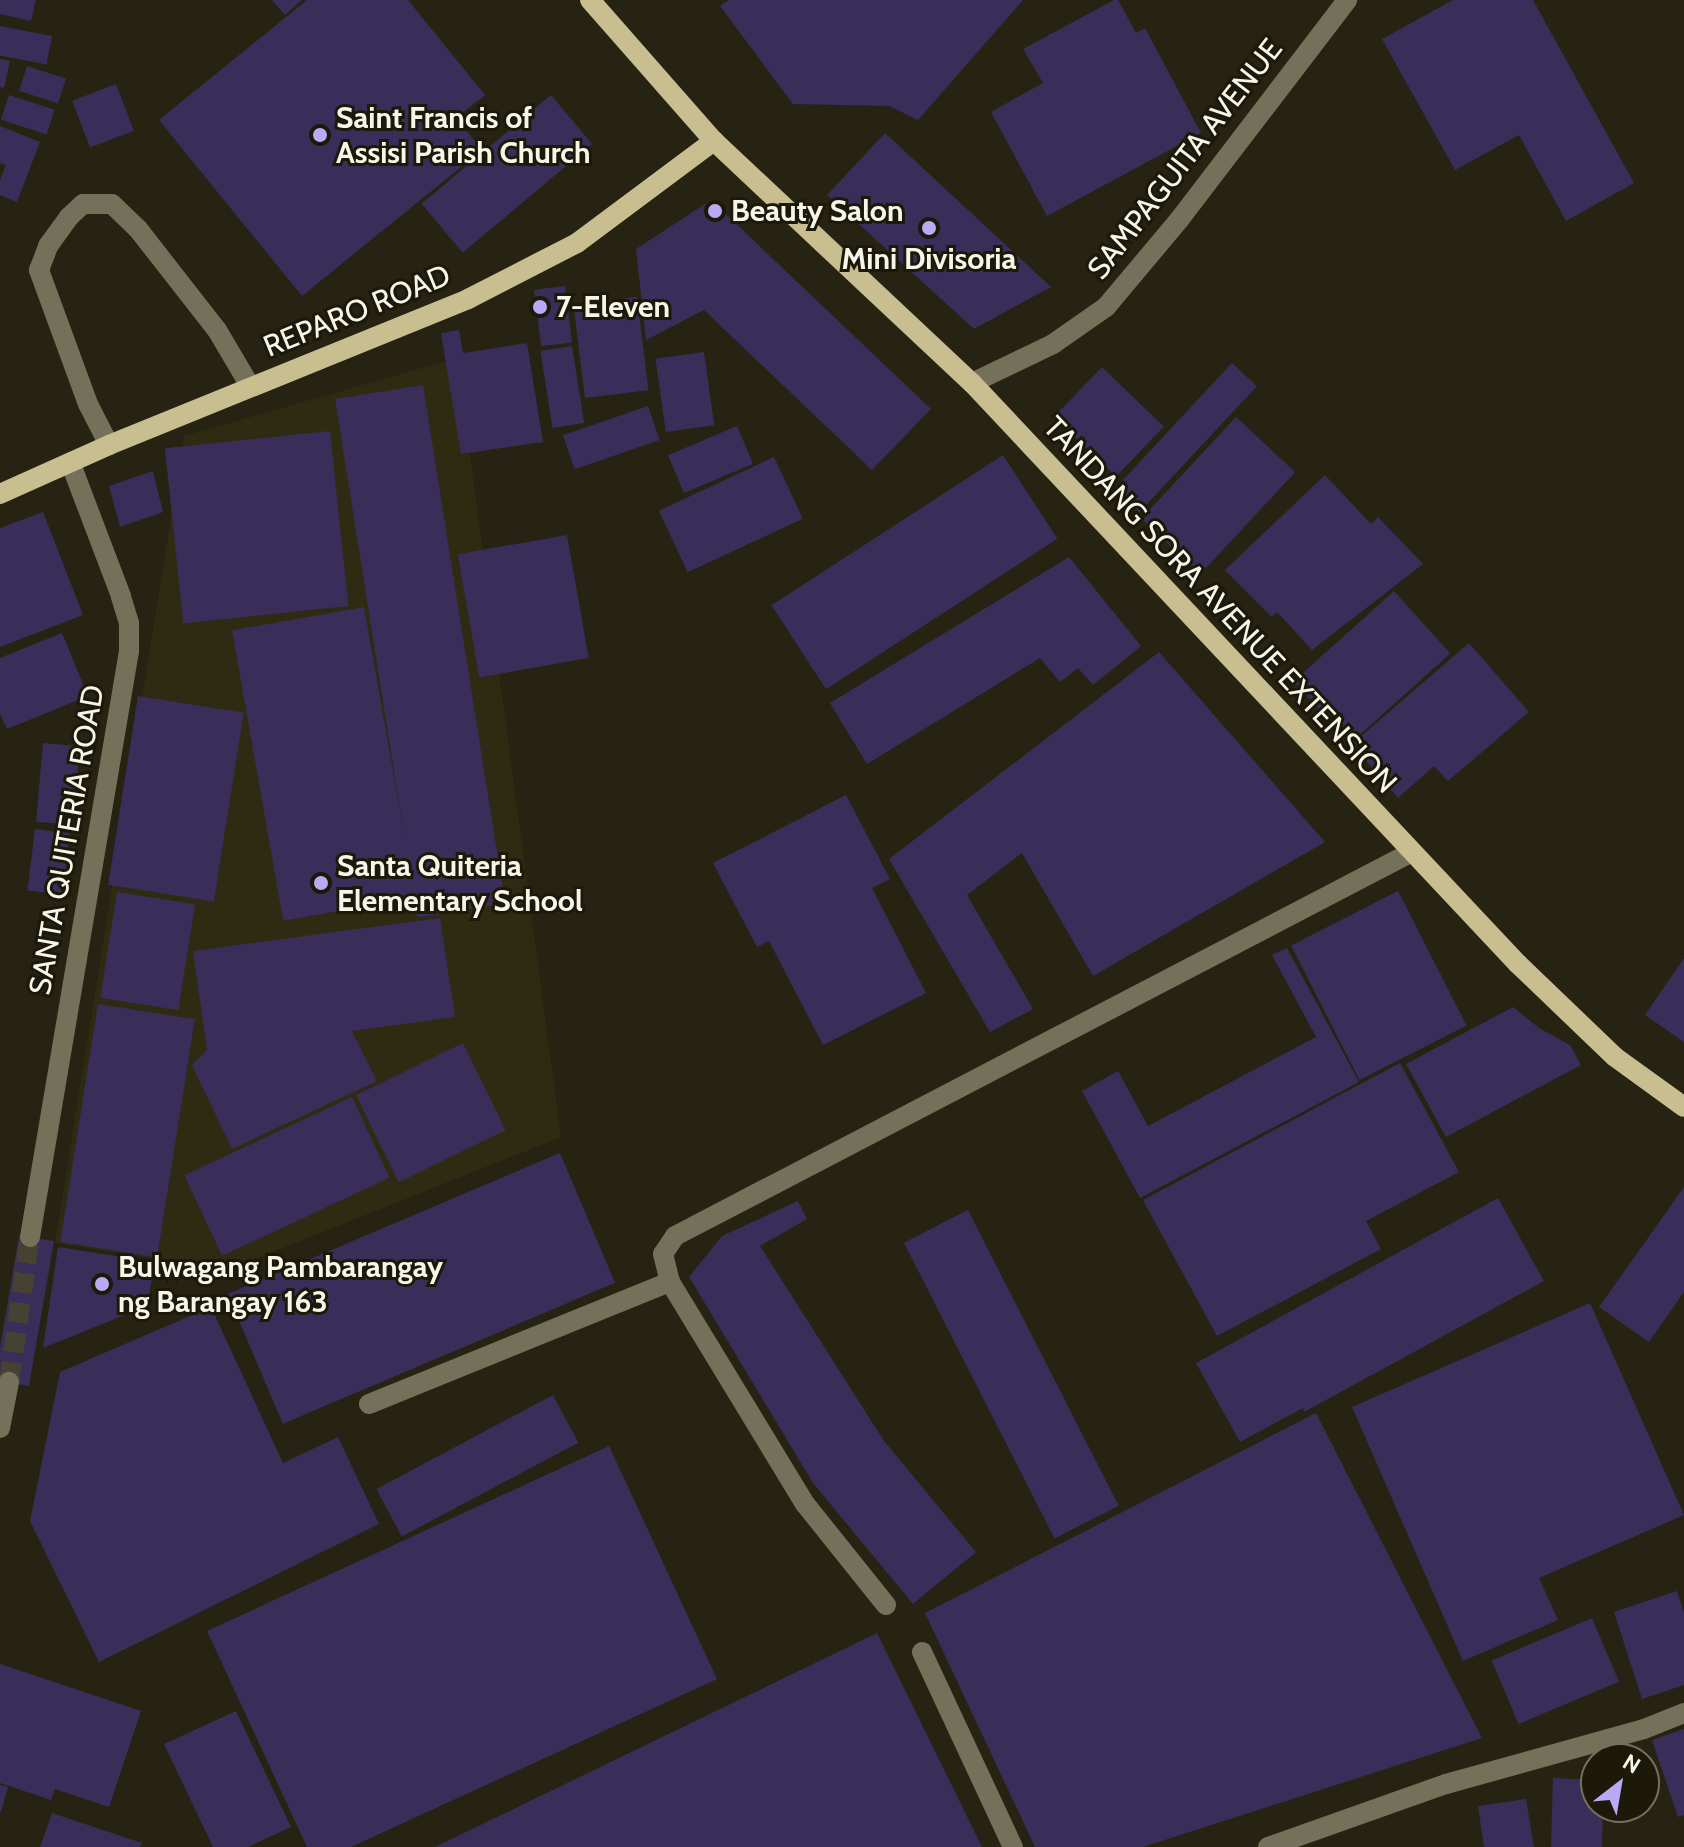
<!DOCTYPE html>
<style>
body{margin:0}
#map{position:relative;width:1684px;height:1847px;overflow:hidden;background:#262312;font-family:Cabin,sans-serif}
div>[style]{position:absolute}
.built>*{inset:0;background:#2f2a12}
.building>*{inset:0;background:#392e59;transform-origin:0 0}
.minor-tunnel>*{height:20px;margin-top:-10px;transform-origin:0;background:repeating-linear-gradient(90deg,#454232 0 20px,transparent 0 30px)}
.minor>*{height:20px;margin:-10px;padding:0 10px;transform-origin:10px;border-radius:10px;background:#74705a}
.major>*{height:20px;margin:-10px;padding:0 10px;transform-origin:10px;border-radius:10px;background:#c8be90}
.dots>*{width:22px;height:22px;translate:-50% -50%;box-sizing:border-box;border:4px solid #1d1908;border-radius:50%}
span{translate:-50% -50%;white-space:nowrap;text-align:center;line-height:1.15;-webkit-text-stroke:6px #1d1908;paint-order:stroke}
.poi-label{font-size:30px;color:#f7f5ea;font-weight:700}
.left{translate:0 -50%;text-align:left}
.street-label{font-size:30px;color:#f7f5ea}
.north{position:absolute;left:1580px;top:1743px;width:80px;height:80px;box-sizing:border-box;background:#1d1908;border:2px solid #747162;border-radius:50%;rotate:31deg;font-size:22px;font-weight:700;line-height:32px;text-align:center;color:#f7f5ea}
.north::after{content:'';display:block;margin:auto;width:28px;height:36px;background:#baaaf6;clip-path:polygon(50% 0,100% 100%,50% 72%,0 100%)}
</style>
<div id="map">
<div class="built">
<i style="clip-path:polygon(457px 358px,561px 1137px,228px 1270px,55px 1243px,184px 436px)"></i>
</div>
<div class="building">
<i style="clip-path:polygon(0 0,36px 0,31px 21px,0 14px)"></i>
<i style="clip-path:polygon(272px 0,302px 0,285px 15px)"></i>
<i style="clip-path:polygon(307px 0,408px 0,485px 95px,456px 118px,482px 150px,302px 296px,159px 120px)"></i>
<i style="clip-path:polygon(729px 0,1023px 0,918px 120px,889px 106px,793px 104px,720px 6px)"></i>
<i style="clip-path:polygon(1114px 0,1118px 0,1136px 33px,1145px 28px,1201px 133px,1047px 216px,991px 112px,1043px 83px,1023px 49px)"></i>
<i style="clip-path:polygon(1453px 0,1533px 0,1634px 183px,1566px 221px,1519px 135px,1455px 170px,1382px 39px)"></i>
<i style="left:0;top:26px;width:53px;height:29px;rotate:11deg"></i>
<i style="clip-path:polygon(0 59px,10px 61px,4px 88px,0 87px)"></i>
<i style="left:27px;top:66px;width:41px;height:26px;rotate:18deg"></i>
<i style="left:116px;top:84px;width:50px;height:47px;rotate:69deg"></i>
<i style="left:9px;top:95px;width:48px;height:26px;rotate:18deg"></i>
<i style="left:551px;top:95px;width:64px;height:169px;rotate:50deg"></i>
<i style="clip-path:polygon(0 126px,40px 142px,17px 202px,0 195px,0 180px,6px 165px,0 163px)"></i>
<i style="clip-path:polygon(885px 133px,1051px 287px,974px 329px,827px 195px)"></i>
<i style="clip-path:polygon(711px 200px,931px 409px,872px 470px,704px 310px,646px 340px,636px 249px)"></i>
<i style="left:565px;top:286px;width:57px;height:31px;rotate:83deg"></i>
<i style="left:637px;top:297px;width:94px;height:64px;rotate:83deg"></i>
<i style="clip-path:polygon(459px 330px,463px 353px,527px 343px,543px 442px,461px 454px,441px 333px)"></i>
<i style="left:572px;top:346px;width:78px;height:32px;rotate:81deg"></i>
<i style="left:704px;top:352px;width:74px;height:49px;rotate:82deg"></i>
<i style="left:1232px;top:363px;width:34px;height:173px;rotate:43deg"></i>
<i style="left:1102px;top:367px;width:86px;height:69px;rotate:44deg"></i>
<i style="left:423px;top:385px;width:525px;height:89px;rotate:81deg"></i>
<i style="left:648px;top:406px;width:36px;height:90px;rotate:71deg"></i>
<i style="left:1236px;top:417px;width:81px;height:139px;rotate:43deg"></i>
<i style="left:737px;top:426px;width:41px;height:75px;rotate:67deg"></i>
<i style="left:330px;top:431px;width:176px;height:166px;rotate:84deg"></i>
<i style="left:1003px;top:455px;width:100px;height:276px;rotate:57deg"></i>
<i style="left:774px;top:457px;width:68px;height:127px;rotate:65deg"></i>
<i style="clip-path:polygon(153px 471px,163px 512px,120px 527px,109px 486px)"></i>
<i style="clip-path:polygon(1325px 475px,1371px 524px,1378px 517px,1423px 564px,1312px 650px,1277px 612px,1272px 617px,1225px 570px)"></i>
<i style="clip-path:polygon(43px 512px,83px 615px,0 647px,0 528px)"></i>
<i style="left:567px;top:535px;width:125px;height:111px;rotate:80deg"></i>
<i style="clip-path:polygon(1069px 557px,1141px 646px,1093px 685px,1078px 668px,1060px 682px,1040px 658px,867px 764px,830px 703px)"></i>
<i style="left:1394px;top:591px;width:84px;height:135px;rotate:48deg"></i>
<i style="left:364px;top:607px;width:295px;height:134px;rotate:80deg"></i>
<i style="clip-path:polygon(62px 633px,88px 696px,7px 729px,0 714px,0 658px)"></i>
<i style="clip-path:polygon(1469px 643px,1529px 712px,1448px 781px,1434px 766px,1398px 798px,1352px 744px)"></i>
<i style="clip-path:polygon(1159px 652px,1325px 842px,1093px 976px,1022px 853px,967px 895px,1033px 1009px,990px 1032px,889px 859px)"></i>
<i style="left:138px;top:696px;width:107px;height:191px;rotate:9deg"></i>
<i style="left:43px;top:743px;width:37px;height:79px;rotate:5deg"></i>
<i style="clip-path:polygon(846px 795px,890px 879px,872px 888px,926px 993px,823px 1045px,769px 941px,757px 947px,713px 863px)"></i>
<i style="left:35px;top:829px;width:35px;height:62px;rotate:7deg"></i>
<i style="left:1398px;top:891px;width:151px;height:120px;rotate:63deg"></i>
<i style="left:117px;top:892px;width:79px;height:107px;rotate:9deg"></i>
<i style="clip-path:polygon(440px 918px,455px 1017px,352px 1031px,377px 1081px,232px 1149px,192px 1065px,207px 1050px,193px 951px)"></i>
<i style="clip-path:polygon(1287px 948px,1359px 1082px,1140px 1198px,1082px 1091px,1118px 1071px,1148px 1126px,1316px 1037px,1272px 955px)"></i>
<i style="clip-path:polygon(1684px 958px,1684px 1042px,1645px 1015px)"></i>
<i style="left:98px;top:1004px;width:98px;height:241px;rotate:9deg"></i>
<i style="clip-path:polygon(1513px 1007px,1539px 1028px,1570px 1045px,1581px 1065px,1446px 1137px,1406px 1064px)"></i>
<i style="left:463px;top:1043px;width:97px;height:119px;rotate:64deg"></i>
<i style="clip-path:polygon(1400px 1063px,1459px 1172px,1366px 1221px,1381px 1249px,1217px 1336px,1143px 1200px)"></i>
<i style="left:352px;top:1097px;width:89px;height:185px;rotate:65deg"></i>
<i style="left:560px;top:1153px;width:141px;height:361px;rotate:67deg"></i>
<i style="clip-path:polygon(1684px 1187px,1684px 1292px,1649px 1342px,1599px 1307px)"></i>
<i style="clip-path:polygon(1498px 1198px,1544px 1281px,1304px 1412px,1303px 1408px,1240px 1442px,1196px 1363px)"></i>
<i style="clip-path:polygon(798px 1201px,807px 1219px,760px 1246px,884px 1441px,976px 1552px,913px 1604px,813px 1483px,689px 1277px,722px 1236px)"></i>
<i style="left:968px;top:1210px;width:332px;height:72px;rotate:63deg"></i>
<i style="clip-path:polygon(19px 1236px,54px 1241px,29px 1386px,0 1381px,0 1348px)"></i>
<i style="clip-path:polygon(58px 1247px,155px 1262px,147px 1306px,43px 1348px)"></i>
<i style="clip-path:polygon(1590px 1303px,1684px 1515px,1539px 1578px,1558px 1620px,1463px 1661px,1352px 1407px)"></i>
<i style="clip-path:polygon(211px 1307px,283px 1463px,338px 1437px,379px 1524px,99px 1662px,30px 1521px,60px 1372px)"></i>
<i style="left:553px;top:1395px;width:54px;height:200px;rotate:62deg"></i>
<i style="clip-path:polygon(1316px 1413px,1482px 1738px,1143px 1847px,1035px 1847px,925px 1613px)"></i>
<i style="clip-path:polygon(609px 1446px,717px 1679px,351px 1847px,307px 1847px,207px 1631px)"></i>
<i style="clip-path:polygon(1677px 1591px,1684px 1613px,1684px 1685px,1642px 1699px,1614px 1612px)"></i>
<i style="left:1592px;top:1618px;width:69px;height:109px;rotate:67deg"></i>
<i style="clip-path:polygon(877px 1633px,982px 1847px,435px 1847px)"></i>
<i style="clip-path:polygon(0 1664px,141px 1711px,109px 1807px,55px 1789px,51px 1800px,0 1783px)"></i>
<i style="clip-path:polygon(236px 1711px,291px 1827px,248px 1847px,213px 1847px,164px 1744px)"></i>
<i style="clip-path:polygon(1684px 1729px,1684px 1815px,1678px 1817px,1652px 1740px)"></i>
<i style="clip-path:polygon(1553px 1778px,1596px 1780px,1596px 1807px,1603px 1807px,1602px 1847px,1551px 1847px)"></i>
<i style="clip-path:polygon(0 1785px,8px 1787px,1px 1812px,0 1811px)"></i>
<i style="clip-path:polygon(1526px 1799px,1534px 1847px,1484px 1847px,1478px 1806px)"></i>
<i style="clip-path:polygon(52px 1813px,142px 1843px,140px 1847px,40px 1847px)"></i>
</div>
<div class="minor-tunnel">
<i style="left:9px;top:1382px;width:147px;rotate:-81.8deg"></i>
</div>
<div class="minor">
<i style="left:972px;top:383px;width:90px;rotate:-25.7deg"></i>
<i style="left:1053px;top:344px;width:65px;rotate:-34.9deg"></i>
<i style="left:1106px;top:307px;width:114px;rotate:-50deg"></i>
<i style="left:1179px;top:220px;width:277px;rotate:-52.6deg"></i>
<i style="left:109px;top:445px;width:46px;rotate:-117.1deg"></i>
<i style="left:88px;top:404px;width:143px;rotate:-110.1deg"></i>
<i style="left:39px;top:270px;width:26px;rotate:-69deg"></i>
<i style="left:48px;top:246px;width:36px;rotate:-54deg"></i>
<i style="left:69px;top:217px;width:19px;rotate:-43deg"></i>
<i style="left:83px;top:204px;width:29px"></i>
<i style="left:112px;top:204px;width:36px;rotate:44deg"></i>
<i style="left:138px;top:229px;width:128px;rotate:52deg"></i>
<i style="left:217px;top:330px;width:65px;rotate:59.5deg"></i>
<i style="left:30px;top:1237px;width:594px;rotate:-80.41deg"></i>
<i style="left:129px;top:651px;width:28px;rotate:-90deg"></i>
<i style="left:129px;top:623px;width:28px;rotate:-107deg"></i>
<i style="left:121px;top:596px;width:143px;rotate:-110.8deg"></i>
<i style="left:369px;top:1404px;width:325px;rotate:-22.1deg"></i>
<i style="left:0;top:1428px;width:47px;rotate:-78.9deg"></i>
<i style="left:886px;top:1605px;width:129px;rotate:-128.7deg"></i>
<i style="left:805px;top:1504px;width:260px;rotate:-121.3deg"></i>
<i style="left:670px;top:1282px;width:29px;rotate:-104deg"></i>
<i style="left:663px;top:1254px;width:22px;rotate:-56deg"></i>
<i style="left:675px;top:1236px;width:829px;rotate:-27.52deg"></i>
<i style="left:922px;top:1652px;width:215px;rotate:65deg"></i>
<i style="left:1268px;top:1847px;width:189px;rotate:-19.5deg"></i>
<i style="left:1446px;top:1784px;width:205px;rotate:-15.5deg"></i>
<i style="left:1644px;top:1729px;width:43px;rotate:-21.8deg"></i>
</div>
<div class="major">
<i style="left:590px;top:0;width:188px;rotate:48.7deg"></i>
<i style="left:714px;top:141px;width:354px;rotate:43.2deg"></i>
<i style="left:972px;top:383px;width:797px;rotate:46.78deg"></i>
<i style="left:1518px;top:964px;width:134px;rotate:43.8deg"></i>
<i style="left:1615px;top:1057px;width:85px;rotate:35.9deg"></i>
<i style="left:0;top:494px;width:120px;rotate:-24.2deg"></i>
<i style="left:109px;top:445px;width:388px;rotate:-22.1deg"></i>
<i style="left:468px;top:299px;width:123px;rotate:-27.2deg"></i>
<i style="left:577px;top:243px;width:171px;rotate:-36.7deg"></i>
</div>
<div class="dots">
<i style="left:320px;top:135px;background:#baaaf6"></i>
<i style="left:715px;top:211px;background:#baaaf6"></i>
<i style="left:929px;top:228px;background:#baaaf6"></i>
<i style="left:540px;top:307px;background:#baaaf6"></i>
<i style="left:321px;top:883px;background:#baaaf6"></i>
<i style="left:102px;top:1284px;background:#baaaf6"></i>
</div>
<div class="poi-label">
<span class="left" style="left:336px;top:135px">Saint Francis of<br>Assisi Parish Church</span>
<span class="left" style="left:731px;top:211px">Beauty Salon</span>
<span style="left:929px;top:259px">Mini Divisoria</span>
<span class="left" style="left:556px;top:307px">7-Eleven</span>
<span class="left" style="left:337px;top:883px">Santa Quiteria<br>Elementary School</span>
<span class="left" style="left:118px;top:1284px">Bulwagang Pambarangay<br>ng Barangay 163</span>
</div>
<div class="street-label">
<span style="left:1185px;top:159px;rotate:-52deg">SAMPAGUITA AVENUE</span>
<span style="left:357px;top:311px;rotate:-22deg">REPARO ROAD</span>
<span style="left:1220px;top:605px;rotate:47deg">TANDANG SORA AVENUE EXTENSION</span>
<span style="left:67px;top:840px;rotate:-80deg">SANTA QUITERIA ROAD</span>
</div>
<div class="north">N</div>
</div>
